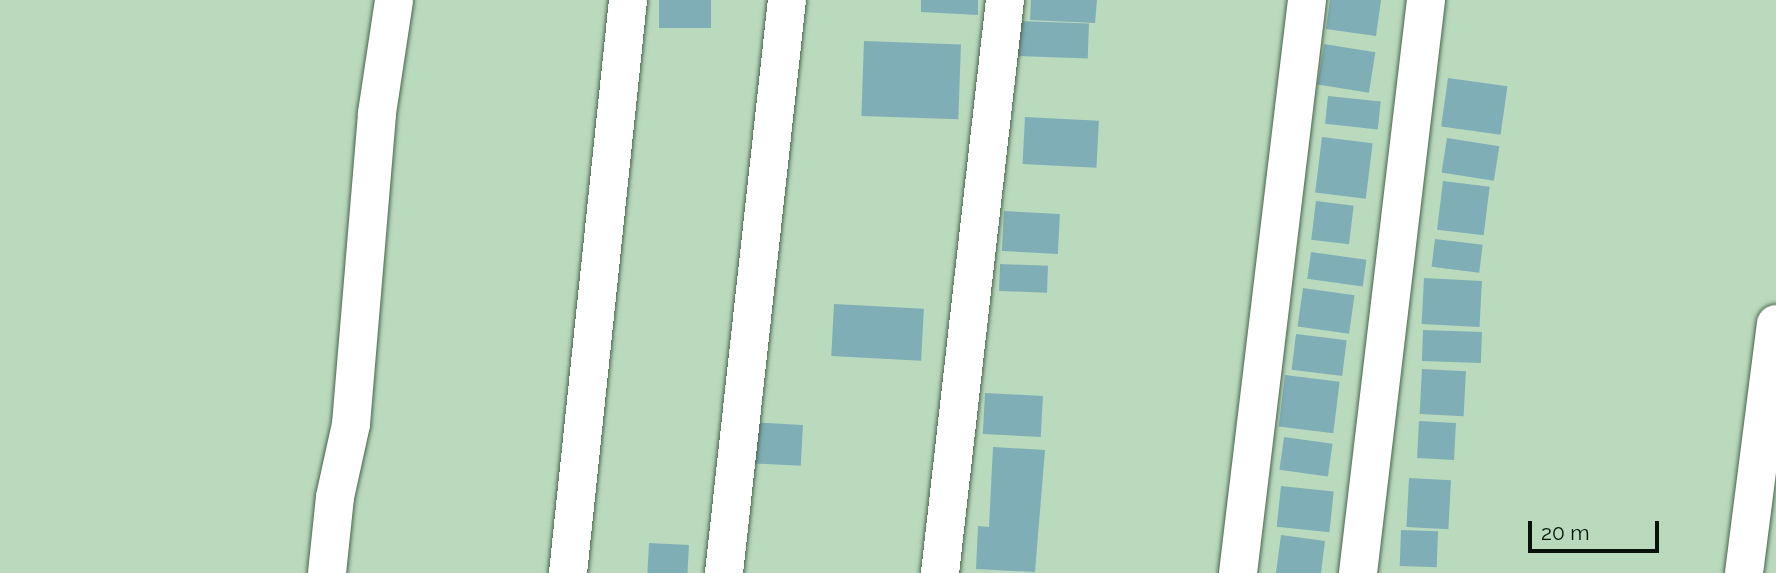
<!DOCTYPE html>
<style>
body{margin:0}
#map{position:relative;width:1776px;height:573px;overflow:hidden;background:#badabe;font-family:Raleway,sans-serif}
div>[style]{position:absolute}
.building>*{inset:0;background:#80aeb6;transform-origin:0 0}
.roads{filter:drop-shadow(0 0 2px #49654d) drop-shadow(0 0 2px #49654d)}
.minor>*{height:38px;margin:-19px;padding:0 19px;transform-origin:19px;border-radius:19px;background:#fff}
span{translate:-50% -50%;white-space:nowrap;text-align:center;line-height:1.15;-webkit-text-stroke:7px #badabe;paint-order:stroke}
.scale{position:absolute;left:1528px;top:521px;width:131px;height:32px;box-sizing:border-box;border:4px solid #071209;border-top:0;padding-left:9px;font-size:21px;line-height:24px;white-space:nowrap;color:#071209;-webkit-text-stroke:5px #badabe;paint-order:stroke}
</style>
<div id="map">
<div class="building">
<i style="left:659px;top:0;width:52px;height:28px"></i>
<i style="clip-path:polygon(921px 0,978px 0,978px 15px,921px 12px)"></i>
<i style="clip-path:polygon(1031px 0,1097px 0,1095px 23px,1030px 20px)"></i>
<i style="clip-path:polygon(1330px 0,1381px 0,1376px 36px,1326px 29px)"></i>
<i style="left:1019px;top:21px;width:70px;height:35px;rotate:2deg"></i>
<i style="left:864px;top:41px;width:97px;height:75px;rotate:2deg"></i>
<i style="left:1324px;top:44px;width:52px;height:41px;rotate:9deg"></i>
<i style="left:1448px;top:78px;width:60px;height:49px;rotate:8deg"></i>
<i style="left:1328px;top:96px;width:53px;height:28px;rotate:6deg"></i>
<i style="left:1025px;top:117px;width:74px;height:47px;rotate:3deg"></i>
<i style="left:1322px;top:137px;width:51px;height:56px;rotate:7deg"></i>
<i style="left:1447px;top:138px;width:53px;height:35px;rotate:9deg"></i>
<i style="left:1443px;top:181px;width:47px;height:49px;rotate:7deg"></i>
<i style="left:1316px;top:201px;width:38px;height:39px;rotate:7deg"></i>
<i style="left:1004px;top:211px;width:56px;height:40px;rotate:3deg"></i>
<i style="left:1435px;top:239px;width:48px;height:28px;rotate:7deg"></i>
<i style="left:1311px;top:252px;width:56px;height:27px;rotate:8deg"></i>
<i style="left:1000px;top:264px;width:48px;height:27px;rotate:2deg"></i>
<i style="left:1424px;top:278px;width:58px;height:46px;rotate:3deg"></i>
<i style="left:1303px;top:288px;width:52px;height:39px;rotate:8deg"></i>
<i style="left:834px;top:304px;width:90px;height:52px;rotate:3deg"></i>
<i style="left:1423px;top:330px;width:59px;height:31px;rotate:2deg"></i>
<i style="left:1296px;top:334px;width:51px;height:36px;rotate:7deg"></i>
<i style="left:1422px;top:369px;width:44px;height:45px;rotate:3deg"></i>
<i style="left:1285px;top:375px;width:55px;height:52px;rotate:7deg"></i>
<i style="left:985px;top:393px;width:58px;height:41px;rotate:3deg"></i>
<i style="left:1419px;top:421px;width:37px;height:37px;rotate:3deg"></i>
<i style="left:747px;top:422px;width:56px;height:41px;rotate:3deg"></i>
<i style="left:1284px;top:437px;width:49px;height:33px;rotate:8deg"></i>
<i style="clip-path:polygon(993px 447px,1045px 450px,1035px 572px,976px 569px,978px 526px,989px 527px)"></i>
<i style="left:1409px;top:478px;width:42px;height:49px;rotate:3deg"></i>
<i style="left:1281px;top:486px;width:53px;height:41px;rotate:6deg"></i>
<i style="left:1401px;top:530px;width:37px;height:36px;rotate:2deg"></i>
<i style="clip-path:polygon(1281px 535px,1325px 541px,1321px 573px,1276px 573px)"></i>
<i style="left:649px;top:543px;width:40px;height:30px;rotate:3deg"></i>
</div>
<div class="roads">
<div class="minor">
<i style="left:327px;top:573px;width:76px;rotate:-84deg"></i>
<i style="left:335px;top:497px;width:75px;rotate:-77.6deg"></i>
<i style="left:351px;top:424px;width:312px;rotate:-85.2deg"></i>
<i style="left:377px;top:113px;width:114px;rotate:-81.4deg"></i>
<i style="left:568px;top:573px;width:576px;rotate:-84.02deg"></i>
<i style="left:724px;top:573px;width:576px;rotate:-83.73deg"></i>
<i style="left:940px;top:573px;width:577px;rotate:-83.53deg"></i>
<i style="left:1238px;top:573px;width:577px;rotate:-83.13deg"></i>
<i style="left:1358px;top:573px;width:577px;rotate:-83.23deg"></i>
<i style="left:1744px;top:573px;width:251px;rotate:-82.7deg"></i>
</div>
</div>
<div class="scale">20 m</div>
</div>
